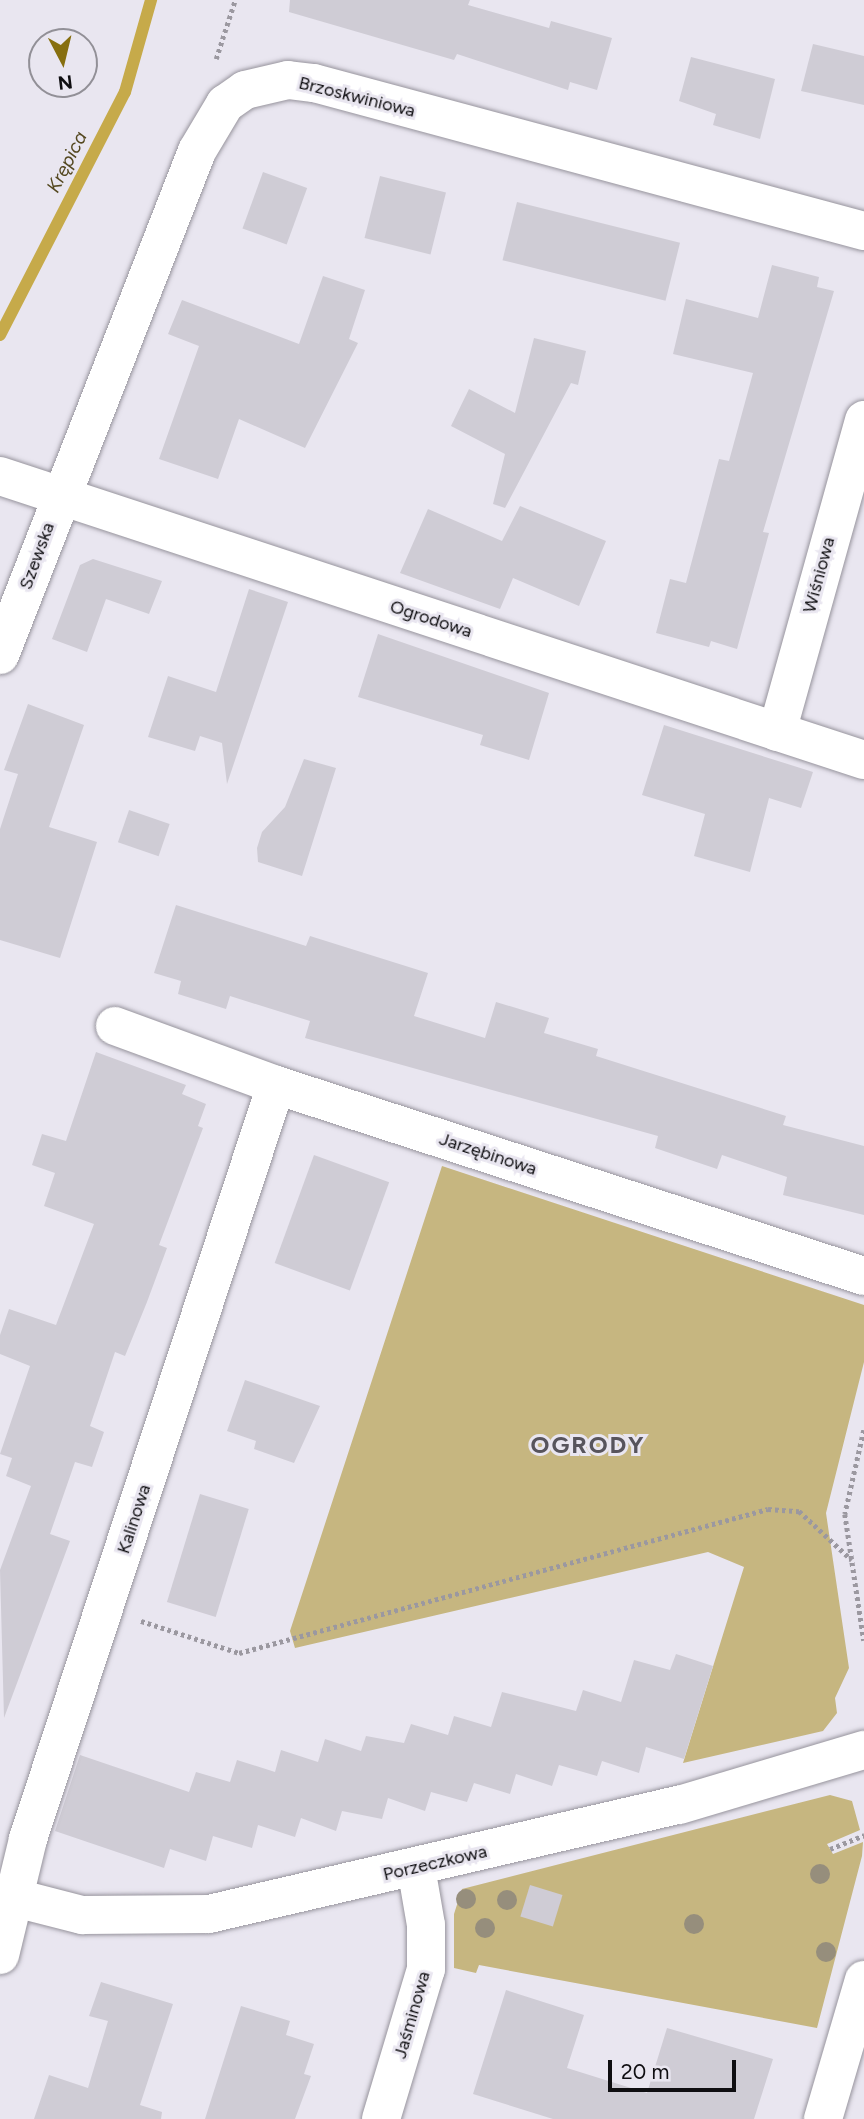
<!DOCTYPE html>
<meta charset="utf-8">
<style>
body{margin:0}
#map{position:relative;width:864px;height:2119px;overflow:hidden;background:#e9e6f0;font-family:Figtree,sans-serif}
div>[style]{position:absolute}
.green>*{inset:0;background:#c6b680}
.stream>*{height:12px;margin:-6px;padding:0 6px;transform-origin:6px;border-radius:6px;background:#c6aa4a}
.building>*{inset:0;background:#cfccd5;transform-origin:0 0}
.path>*{height:4.5px;margin-top:-2.25px;transform-origin:0;background:repeating-linear-gradient(90deg,#9b98a0 0 3.5px,transparent 0 7px)}
.roads{filter:drop-shadow(0 0 2px #97949d) drop-shadow(0 0 2px #97949d)}
.street>*{height:38px;margin:-19px;padding:0 19px;transform-origin:19px;border-radius:19px;background:#fff}
.trees>*{width:20px;height:20px;margin:-10px;border-radius:50%;background:#968e7c}
span{translate:-50% -50%;white-space:nowrap;text-align:center;line-height:1.15;-webkit-text-stroke:6px #e9e6f0;paint-order:stroke}
.street-label{font-size:18px;color:#0f0e11}
.water-label{font-size:19px;color:#544820;font-style:italic}
.district-label{font-size:24px;color:#57545c;font-weight:700;letter-spacing:2px}
.north{position:absolute;left:28px;top:28px;width:70px;height:70px;box-sizing:border-box;background:#e9e6f0;border:2px solid #929097;border-radius:50%;rotate:173deg;font-size:19px;font-weight:700;line-height:28px;text-align:center;color:#0f0e11}
.north::after{content:'';display:block;margin:auto;width:24px;height:32px;background:#876f0f;clip-path:polygon(50% 0,100% 100%,50% 72%,0 100%)}
.scale{position:absolute;left:608px;top:2060px;width:128px;height:32px;box-sizing:border-box;border:4px solid #0f0e11;border-top:0;padding-left:9px;font-size:21px;line-height:24px;white-space:nowrap;color:#0f0e11;-webkit-text-stroke:5px #e9e6f0;paint-order:stroke}
</style>
<div id="map">
<div class="green">
<i style="clip-path:polygon(442px 1166px,864px 1305px,864px 1362px,826px 1513px,849px 1668px,835px 1698px,837px 1713px,823px 1731px,683px 1763px,744px 1567px,708px 1552px,295px 1648px,290px 1631px)"></i>
<i style="clip-path:polygon(830px 1795px,852px 1801px,860px 1830px,827px 1844px,833px 1854px,863px 1842px,862px 1856px,817px 2028px,479px 1965px,476px 1973px,454px 1968px,454px 1914px,462px 1889px)"></i>
</div>
<div class="stream">
<i style="left:0;top:335px;width:273px;rotate:-62.8deg"></i>
<i style="left:125px;top:92px;width:96px;rotate:-74.2deg"></i>
</div>
<div class="building">
<i style="clip-path:polygon(290px 0,470px 0,468px 5px,549px 28px,551px 21px,612px 38px,597px 90px,570px 82px,568px 90px,457px 54px,454px 60px,289px 12px)"></i>
<i style="clip-path:polygon(813px 44px,864px 56px,864px 105px,801px 91px)"></i>
<i style="clip-path:polygon(691px 57px,775px 79px,760px 139px,713px 125px,716px 114px,679px 101px)"></i>
<i style="left:263px;top:172px;width:47px;height:60px;rotate:20deg"></i>
<i style="left:380px;top:176px;width:68px;height:64px;rotate:14deg"></i>
<i style="left:517px;top:202px;width:168px;height:60px;rotate:14deg"></i>
<i style="clip-path:polygon(772px 265px,819px 277px,817px 287px,834px 291px,763px 532px,769px 533px,737px 649px,711px 641px,709px 647px,656px 633px,670px 579px,686px 583px,719px 459px,729px 461px,753px 373px,673px 354px,686px 299px,758px 318px)"></i>
<i style="clip-path:polygon(323px 276px,365px 290px,349px 339px,358px 343px,305px 448px,239px 419px,218px 479px,159px 459px,199px 346px,168px 334px,182px 300px,299px 344px)"></i>
<i style="clip-path:polygon(534px 338px,586px 351px,578px 385px,571px 383px,505px 508px,493px 504px,505px 454px,451px 426px,469px 389px,515px 413px)"></i>
<i style="clip-path:polygon(520px 506px,606px 541px,579px 606px,513px 578px,500px 609px,400px 573px,428px 509px,502px 541px)"></i>
<i style="clip-path:polygon(93px 559px,162px 581px,149px 614px,106px 599px,87px 652px,52px 639px,80px 565px)"></i>
<i style="clip-path:polygon(249px 589px,288px 602px,227px 784px,222px 743px,200px 736px,195px 751px,148px 737px,168px 676px,216px 692px)"></i>
<i style="clip-path:polygon(378px 634px,549px 693px,529px 760px,480px 745px,483px 735px,358px 697px)"></i>
<i style="clip-path:polygon(28px 704px,84px 725px,49px 827px,97px 842px,60px 958px,0 940px,0 829px,18px 774px,4px 770px)"></i>
<i style="clip-path:polygon(664px 725px,813px 772px,801px 808px,769px 798px,750px 872px,694px 856px,705px 814px,642px 795px)"></i>
<i style="clip-path:polygon(304px 759px,336px 768px,302px 876px,258px 862px,257px 848px,262px 832px,285px 807px)"></i>
<i style="left:129px;top:810px;width:43px;height:34px;rotate:19deg"></i>
<i style="clip-path:polygon(176px 905px,306px 946px,310px 936px,428px 973px,414px 1016px,485px 1038px,496px 1002px,549px 1018px,544px 1033px,598px 1049px,596px 1056px,786px 1116px,783px 1125px,864px 1146px,864px 1215px,783px 1195px,787px 1177px,722px 1155px,717px 1169px,655px 1148px,658px 1136px,305px 1038px,310px 1021px,230px 996px,226px 1009px,178px 994px,181px 981px,154px 973px)"></i>
<i style="clip-path:polygon(96px 1052px,186px 1085px,182px 1094px,206px 1104px,198px 1126px,203px 1128px,159px 1245px,167px 1248px,147px 1302px,125px 1356px,115px 1352px,90px 1426px,104px 1432px,92px 1467px,75px 1462px,50px 1534px,70px 1541px,4px 1718px,0 1570px,31px 1486px,6px 1476px,12px 1458px,0 1454px,30px 1366px,0 1354px,0 1335px,9px 1309px,56px 1325px,94px 1224px,44px 1206px,55px 1173px,32px 1165px,42px 1134px,66px 1141px)"></i>
<i style="left:314px;top:1155px;width:80px;height:115px;rotate:20deg"></i>
<i style="clip-path:polygon(245px 1380px,320px 1406px,294px 1463px,254px 1449px,256px 1441px,227px 1431px)"></i>
<i style="left:200px;top:1494px;width:51px;height:113px;rotate:17deg"></i>
<i style="clip-path:polygon(676px 1654px,713px 1666px,684px 1759px,646px 1747px,639px 1773px,602px 1761px,597px 1776px,559px 1765px,552px 1786px,516px 1774px,510px 1794px,474px 1783px,467px 1802px,431px 1792px,425px 1811px,388px 1798px,382px 1819px,342px 1811px,336px 1831px,301px 1818px,295px 1837px,258px 1825px,252px 1848px,213px 1836px,206px 1861px,170px 1849px,164px 1868px,55px 1831px,80px 1755px,189px 1792px,196px 1772px,230px 1782px,237px 1760px,275px 1772px,281px 1750px,318px 1762px,325px 1739px,361px 1751px,366px 1736px,404px 1743px,411px 1724px,448px 1735px,454px 1716px,491px 1727px,502px 1692px,576px 1711px,583px 1690px,621px 1702px,634px 1660px,670px 1670px)"></i>
<i style="left:530px;top:1885px;width:34px;height:33px;rotate:17deg"></i>
<i style="clip-path:polygon(101px 1982px,173px 2004px,140px 2105px,162px 2112px,161px 2119px,34px 2119px,49px 2075px,88px 2088px,108px 2021px,89px 2016px)"></i>
<i style="clip-path:polygon(506px 1990px,584px 2015px,567px 2068px,647px 2093px,667px 2028px,773px 2059px,754px 2119px,553px 2119px,473px 2094px)"></i>
<i style="clip-path:polygon(241px 2006px,290px 2021px,286px 2035px,314px 2044px,304px 2074px,311px 2076px,295px 2119px,205px 2119px)"></i>
</div>
<div class="path">
<i style="left:216px;top:59px;width:62px;rotate:-72.1deg"></i>
<i style="left:864px;top:1430px;width:86px;rotate:102.7deg"></i>
<i style="left:845px;top:1514px;width:128px;rotate:81.5deg"></i>
<i style="left:141px;top:1621px;width:103px;rotate:18.1deg"></i>
<i style="left:239px;top:1653px;width:548px;rotate:-15.23deg"></i>
<i style="left:768px;top:1509px;width:31px;rotate:4deg"></i>
<i style="left:799px;top:1511px;width:72px;rotate:42.8deg"></i>
<i style="left:830px;top:1849px;width:37px;rotate:-22deg"></i>
</div>
<div class="roads">
<div class="street">
<i style="left:0;top:476px;width:909px;rotate:18.2deg"></i>
<i style="left:0;top:655px;width:541px;rotate:-68.65deg"></i>
<i style="left:197px;top:151px;width:55px;rotate:-59.2deg"></i>
<i style="left:225px;top:104px;width:24px;rotate:-35deg"></i>
<i style="left:245px;top:90px;width:44px;rotate:-13.1deg"></i>
<i style="left:288px;top:80px;width:26px;rotate:7deg"></i>
<i style="left:314px;top:83px;width:570px;rotate:15.06deg"></i>
<i style="left:777px;top:732px;width:324px;rotate:-74.4deg"></i>
<i style="left:115px;top:1026px;width:171px;rotate:20.1deg"></i>
<i style="left:276px;top:1085px;width:618px;rotate:18deg"></i>
<i style="left:0;top:1894px;width:85px;rotate:14.4deg"></i>
<i style="left:82px;top:1915px;width:127px;rotate:-0.5deg"></i>
<i style="left:209px;top:1914px;width:482px;rotate:-13.1deg"></i>
<i style="left:679px;top:1805px;width:193px;rotate:-16.6deg"></i>
<i style="left:0;top:1955px;width:119px;rotate:-76.4deg"></i>
<i style="left:28px;top:1839px;width:794px;rotate:-71.79deg"></i>
<i style="left:381px;top:2119px;width:157px;rotate:-73.3deg"></i>
<i style="left:426px;top:1969px;width:44px;rotate:-90deg"></i>
<i style="left:426px;top:1925px;width:59px;rotate:-99.8deg"></i>
<i style="left:823px;top:2119px;width:145px;rotate:-73.6deg"></i>
</div>
</div>
<div class="trees">
<i style="left:820px;top:1874px"></i>
<i style="left:466px;top:1899px"></i>
<i style="left:507px;top:1900px"></i>
<i style="left:694px;top:1924px"></i>
<i style="left:485px;top:1928px"></i>
<i style="left:826px;top:1952px"></i>
</div>
<div class="street-label">
<span style="left:357px;top:97px;rotate:14deg">Brzoskwiniowa</span>
<span style="left:37px;top:556px;rotate:-70deg">Szewska</span>
<span style="left:819px;top:575px;rotate:-75deg">Wiśniowa</span>
<span style="left:431px;top:619px;rotate:18deg">Ogrodowa</span>
<span style="left:488px;top:1154px;rotate:18deg">Jarzębinowa</span>
<span style="left:134px;top:1519px;rotate:-72deg">Kalinowa</span>
<span style="left:435px;top:1863px;rotate:-13deg">Porzeczkowa</span>
<span style="left:412px;top:2015px;rotate:-74deg">Jaśminowa</span>
</div>
<div class="water-label">
<span style="left:67px;top:162px;rotate:-63deg">Krępica</span>
</div>
<div class="district-label">
<span style="left:588px;top:1445px">OGRODY</span>
</div>
<div class="north">N</div>
<div class="scale">20 m</div>
</div>
